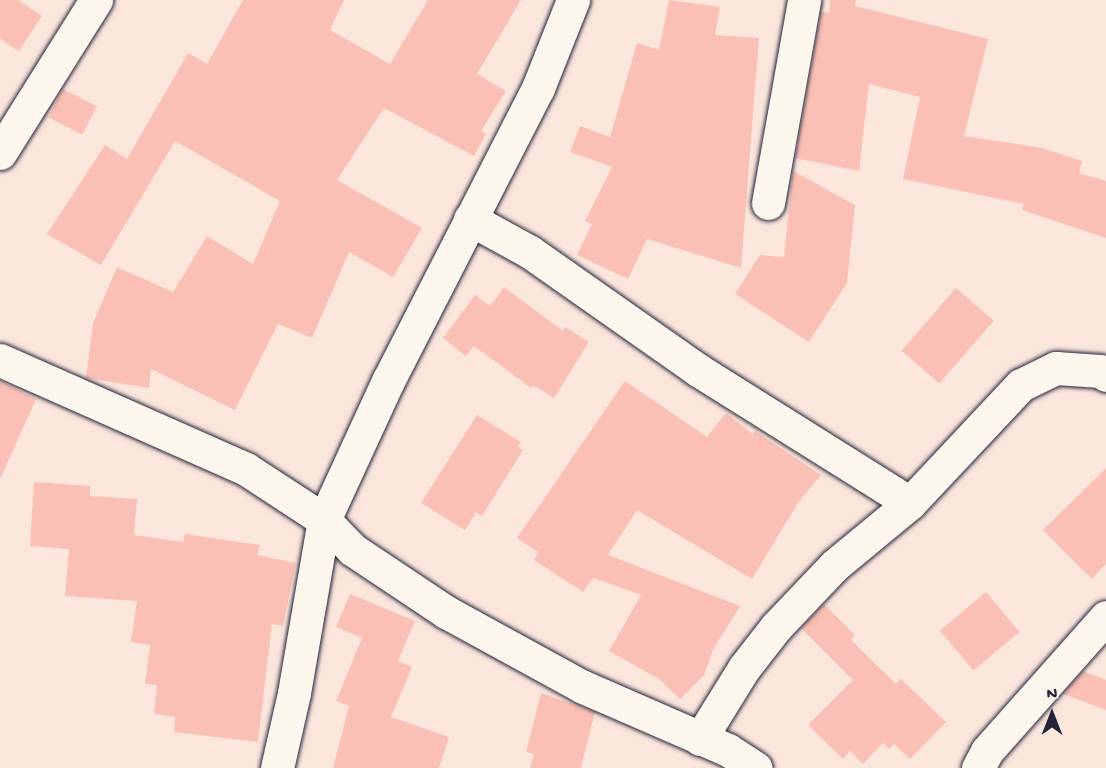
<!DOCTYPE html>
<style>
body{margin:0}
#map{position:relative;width:1106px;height:768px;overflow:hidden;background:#fbe6dc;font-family:"Gochi Hand",sans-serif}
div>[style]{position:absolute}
.building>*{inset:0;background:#fbc0b5;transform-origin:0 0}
.roads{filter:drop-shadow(0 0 2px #22223b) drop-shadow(0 0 2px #22223b)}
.street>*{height:33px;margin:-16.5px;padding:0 16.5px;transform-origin:16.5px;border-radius:16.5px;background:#fbf7ec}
span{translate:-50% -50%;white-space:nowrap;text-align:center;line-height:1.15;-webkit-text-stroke:4.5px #fbf7ec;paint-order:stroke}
.north{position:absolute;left:1022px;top:684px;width:60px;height:60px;-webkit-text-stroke:4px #fbf7ec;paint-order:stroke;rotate:0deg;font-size:16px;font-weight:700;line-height:24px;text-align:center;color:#22223b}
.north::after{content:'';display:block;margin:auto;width:21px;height:27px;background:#22223b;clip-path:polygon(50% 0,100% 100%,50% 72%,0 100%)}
</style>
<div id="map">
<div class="building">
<i style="clip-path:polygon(0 0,18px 0,42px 16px,19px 51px,0 39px)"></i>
<i style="clip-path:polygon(243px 0,344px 0,330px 30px,390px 64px,428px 0,521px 0,477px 74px,506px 91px,481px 131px,486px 134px,474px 156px,384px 108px,337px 180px,422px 228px,393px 277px,349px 252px,312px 338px,278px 324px,235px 410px,151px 369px,149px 388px,86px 378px,93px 323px,117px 267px,173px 292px,207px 236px,253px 264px,280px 201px,175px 141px,101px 265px,47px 234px,105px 145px,127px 159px,188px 53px,207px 64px)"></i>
<i style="clip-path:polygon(669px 0,720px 7px,715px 35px,759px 38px,741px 268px,647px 239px,628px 279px,577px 255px,592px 224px,585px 221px,612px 167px,570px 152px,580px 126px,610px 137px,637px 43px,659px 50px)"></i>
<i style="clip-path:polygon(830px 0,856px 0,855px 6px,988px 39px,964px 136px,1042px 148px,1082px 161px,1079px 173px,1106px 181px,1106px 238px,1022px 210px,1024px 204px,903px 179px,920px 97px,869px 84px,859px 171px,795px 158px,821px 12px,829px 13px)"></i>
<i style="left:63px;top:89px;width:38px;height:32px;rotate:27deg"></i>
<i style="clip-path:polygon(793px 171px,855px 205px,847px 283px,809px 342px,735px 294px,760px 255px,784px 257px)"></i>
<i style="clip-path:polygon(504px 287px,563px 331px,565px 327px,589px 342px,554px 398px,533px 385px,531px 388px,474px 346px,466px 356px,443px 338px,475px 295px,490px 306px)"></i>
<i style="left:956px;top:288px;width:50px;height:83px;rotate:41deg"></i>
<i style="clip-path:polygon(0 381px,36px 399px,0 479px)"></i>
<i style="clip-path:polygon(625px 381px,707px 437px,726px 413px,753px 434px,755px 431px,821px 475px,798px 503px,752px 579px,637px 510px,608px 555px,740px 606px,714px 648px,704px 675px,680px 699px,659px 679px,609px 651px,641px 595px,593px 578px,583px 592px,534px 560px,538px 552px,517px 538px)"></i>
<i style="clip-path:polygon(477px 415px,521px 442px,518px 447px,523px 450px,482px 516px,476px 512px,465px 530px,421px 503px)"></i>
<i style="clip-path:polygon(1106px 468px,1106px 564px,1092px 579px,1043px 530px)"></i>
<i style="clip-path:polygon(34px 482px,90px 486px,90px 496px,137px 499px,134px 535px,183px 542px,185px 534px,260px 545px,257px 555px,296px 563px,283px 626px,272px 624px,258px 742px,174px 732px,175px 717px,154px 714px,157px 685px,145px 684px,150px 645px,131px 642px,137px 601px,65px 596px,69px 549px,30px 546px)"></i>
<i style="left:986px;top:592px;width:52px;height:60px;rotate:50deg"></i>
<i style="clip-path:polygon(350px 594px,415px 621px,398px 661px,412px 667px,391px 717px,449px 737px,439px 768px,333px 768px,349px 706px,336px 701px,362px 638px,336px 627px)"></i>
<i style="clip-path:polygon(824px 604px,855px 635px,851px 640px,896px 684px,901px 679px,946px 722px,910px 759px,894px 744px,889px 749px,883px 743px,863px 764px,850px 751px,843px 759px,808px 725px,853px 680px,801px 628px)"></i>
<i style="clip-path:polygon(1083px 671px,1106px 680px,1106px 710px,1063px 694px)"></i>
<i style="clip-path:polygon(541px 693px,595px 712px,581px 768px,530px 768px,534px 754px,526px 752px)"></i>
</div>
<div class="roads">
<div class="street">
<i style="left:0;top:153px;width:181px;rotate:-57.9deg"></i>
<i style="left:768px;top:203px;width:206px;rotate:-79.9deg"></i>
<i style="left:470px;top:219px;width:68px;rotate:28.8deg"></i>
<i style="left:530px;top:252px;width:205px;rotate:35.1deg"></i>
<i style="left:698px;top:370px;width:250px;rotate:32.1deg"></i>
<i style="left:0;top:360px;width:269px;rotate:23.9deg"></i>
<i style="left:246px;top:469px;width:93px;rotate:33.2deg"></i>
<i style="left:324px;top:520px;width:42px;rotate:46deg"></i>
<i style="left:353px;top:550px;width:112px;rotate:33.7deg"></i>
<i style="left:446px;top:612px;width:154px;rotate:28.7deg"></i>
<i style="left:581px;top:686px;width:160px;rotate:23.5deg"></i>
<i style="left:728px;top:750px;width:33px;rotate:33deg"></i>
<i style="left:700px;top:739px;width:84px;rotate:-58.2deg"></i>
<i style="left:744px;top:668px;width:52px;rotate:-52deg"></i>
<i style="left:776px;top:627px;width:86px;rotate:-46.4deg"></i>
<i style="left:835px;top:565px;width:97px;rotate:-39.6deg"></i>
<i style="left:910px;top:503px;width:162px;rotate:-46.8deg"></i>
<i style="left:1021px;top:385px;width:39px;rotate:-26deg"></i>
<i style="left:1056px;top:368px;width:44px;rotate:3.9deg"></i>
<i style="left:1100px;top:371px;width:7px;rotate:34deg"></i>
<i style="left:277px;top:768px;width:77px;rotate:-77.2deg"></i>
<i style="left:294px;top:693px;width:176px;rotate:-80.2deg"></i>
<i style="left:324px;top:520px;width:153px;rotate:-65.3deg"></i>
<i style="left:388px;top:381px;width:329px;rotate:-62.9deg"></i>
<i style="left:538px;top:88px;width:95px;rotate:-68.3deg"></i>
<i style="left:978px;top:768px;width:19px;rotate:-62deg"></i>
<i style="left:987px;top:751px;width:179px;rotate:-48.4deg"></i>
</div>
</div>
<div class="north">N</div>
</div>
